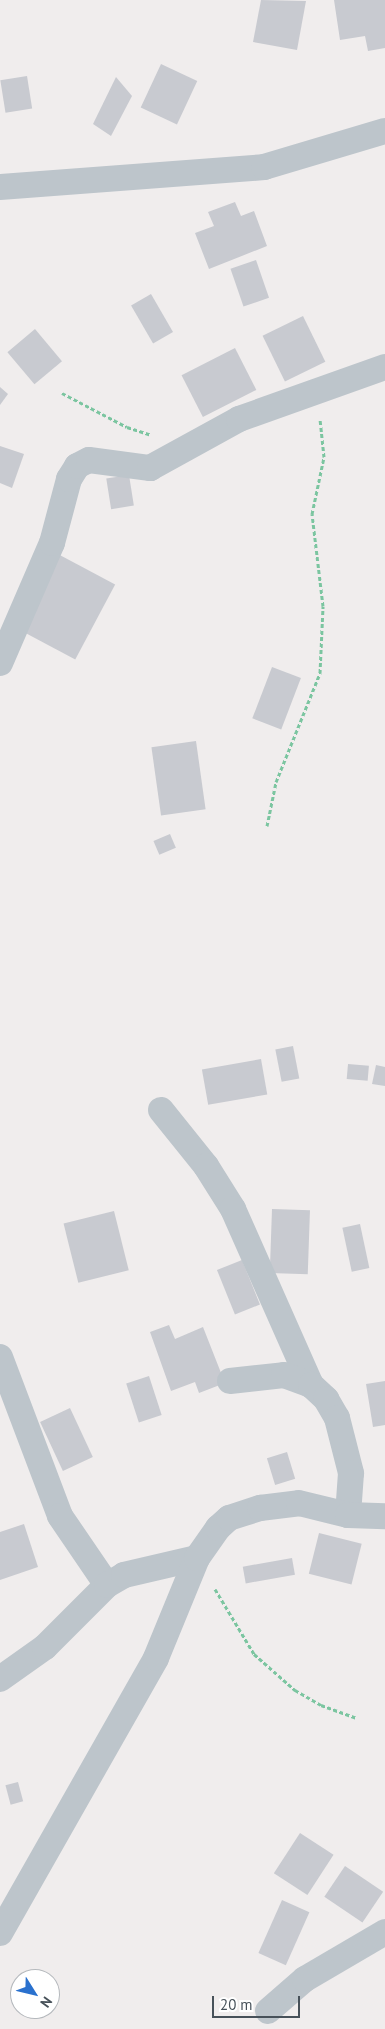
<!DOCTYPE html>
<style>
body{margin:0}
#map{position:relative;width:385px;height:2029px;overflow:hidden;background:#f0eded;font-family:"PT Sans",sans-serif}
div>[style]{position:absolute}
.building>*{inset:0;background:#c8cad0;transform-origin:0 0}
.path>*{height:3px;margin-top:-1.5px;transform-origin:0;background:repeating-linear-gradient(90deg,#7bc5a0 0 4px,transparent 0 6.5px)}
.street>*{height:26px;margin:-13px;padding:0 13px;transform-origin:13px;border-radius:13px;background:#bdc5cb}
span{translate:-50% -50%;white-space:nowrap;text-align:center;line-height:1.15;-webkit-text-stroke:4px #fff;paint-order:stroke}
.north{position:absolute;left:10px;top:1969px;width:50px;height:50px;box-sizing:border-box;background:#fff;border:1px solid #b5b9bd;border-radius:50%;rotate:126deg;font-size:14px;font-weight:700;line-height:20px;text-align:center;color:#475159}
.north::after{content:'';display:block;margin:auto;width:18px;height:22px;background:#2a71ce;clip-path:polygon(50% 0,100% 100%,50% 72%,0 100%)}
.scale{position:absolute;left:212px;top:1996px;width:88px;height:22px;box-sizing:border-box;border:2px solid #475159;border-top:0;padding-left:6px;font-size:15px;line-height:18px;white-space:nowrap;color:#475159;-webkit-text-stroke:4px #fff;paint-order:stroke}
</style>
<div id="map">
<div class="building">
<i style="clip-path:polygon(261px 0,306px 1px,297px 50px,253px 42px)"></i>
<i style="clip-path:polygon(334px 0,385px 0,385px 48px,368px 51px,365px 36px,340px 40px)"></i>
<i style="left:161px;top:64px;width:40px;height:48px;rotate:25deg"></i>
<i style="left:27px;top:76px;width:33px;height:27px;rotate:81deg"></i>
<i style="clip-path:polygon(116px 77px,132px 96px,111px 136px,93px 124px)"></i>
<i style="clip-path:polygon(235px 202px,241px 216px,254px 211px,267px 246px,209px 269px,195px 233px,214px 226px,208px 212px)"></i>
<i style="left:256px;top:260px;width:40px;height:27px;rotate:71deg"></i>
<i style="left:151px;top:294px;width:44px;height:23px;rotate:60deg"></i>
<i style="left:303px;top:316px;width:51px;height:45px;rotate:64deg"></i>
<i style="left:35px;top:329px;width:42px;height:36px;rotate:50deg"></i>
<i style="left:235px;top:348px;width:47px;height:60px;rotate:63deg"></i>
<i style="clip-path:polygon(0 387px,8px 394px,0 405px)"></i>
<i style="clip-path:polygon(0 446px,24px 454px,12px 488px,0 483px)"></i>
<i style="left:129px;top:475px;width:31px;height:23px;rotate:81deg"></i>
<i style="left:56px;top:553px;width:67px;height:85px;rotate:28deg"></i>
<i style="left:272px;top:667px;width:31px;height:55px;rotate:21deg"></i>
<i style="left:196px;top:741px;width:69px;height:45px;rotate:82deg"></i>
<i style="left:170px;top:834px;width:15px;height:18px;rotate:67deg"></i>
<i style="left:293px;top:1046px;width:33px;height:18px;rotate:79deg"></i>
<i style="left:261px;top:1059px;width:36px;height:60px;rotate:80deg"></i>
<i style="left:348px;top:1064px;width:21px;height:15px;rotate:5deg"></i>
<i style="clip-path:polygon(376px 1065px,385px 1067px,385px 1086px,372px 1084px)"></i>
<i style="left:272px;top:1209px;width:38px;height:64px;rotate:2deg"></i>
<i style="left:114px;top:1211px;width:61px;height:52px;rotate:76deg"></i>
<i style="left:360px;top:1224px;width:45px;height:18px;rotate:78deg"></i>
<i style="left:242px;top:1260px;width:48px;height:27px;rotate:68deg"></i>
<i style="clip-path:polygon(169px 1325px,175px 1339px,203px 1327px,225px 1383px,199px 1393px,195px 1382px,171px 1391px,150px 1332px)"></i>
<i style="left:149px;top:1376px;width:41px;height:24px;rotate:72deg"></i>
<i style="clip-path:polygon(385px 1381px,385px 1425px,373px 1427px,366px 1384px)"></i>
<i style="left:70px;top:1408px;width:54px;height:33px;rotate:65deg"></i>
<i style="left:287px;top:1452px;width:28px;height:21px;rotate:73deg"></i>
<i style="clip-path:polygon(24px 1524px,38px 1567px,0 1580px,0 1532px)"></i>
<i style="left:319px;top:1533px;width:44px;height:42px;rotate:14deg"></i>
<i style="left:292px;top:1558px;width:17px;height:50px;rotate:80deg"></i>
<i style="left:18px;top:1782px;width:20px;height:13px;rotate:75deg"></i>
<i style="left:300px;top:1833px;width:40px;height:48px;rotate:33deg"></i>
<i style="left:345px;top:1866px;width:46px;height:37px;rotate:34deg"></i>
<i style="left:282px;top:1900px;width:30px;height:58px;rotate:24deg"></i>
</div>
<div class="path">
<i style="left:62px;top:393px;width:73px;rotate:27.6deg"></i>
<i style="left:127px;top:427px;width:25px;rotate:18deg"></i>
<i style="left:267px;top:826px;width:45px;rotate:-78.4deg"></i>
<i style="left:276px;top:782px;width:118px;rotate:-68deg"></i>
<i style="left:320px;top:673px;width:67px;rotate:-87.4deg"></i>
<i style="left:323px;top:606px;width:93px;rotate:-96.8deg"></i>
<i style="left:312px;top:514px;width:58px;rotate:-78.1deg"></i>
<i style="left:324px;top:457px;width:37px;rotate:-96deg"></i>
<i style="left:215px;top:1589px;width:76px;rotate:59deg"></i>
<i style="left:254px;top:1654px;width:55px;rotate:41.3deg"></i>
<i style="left:295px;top:1690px;width:30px;rotate:30deg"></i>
<i style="left:321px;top:1705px;width:38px;rotate:20deg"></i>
</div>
<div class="street">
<i style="left:0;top:187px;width:265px;rotate:-4.3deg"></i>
<i style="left:264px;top:167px;width:126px;rotate:-16.6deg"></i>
<i style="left:0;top:663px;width:131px;rotate:-66.6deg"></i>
<i style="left:52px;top:543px;width:66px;rotate:-75.1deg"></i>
<i style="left:69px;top:479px;width:15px;rotate:-58deg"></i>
<i style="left:77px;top:466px;width:13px;rotate:-27deg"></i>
<i style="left:89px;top:460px;width:62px;rotate:7.5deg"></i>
<i style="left:150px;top:468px;width:102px;rotate:-28.8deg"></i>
<i style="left:239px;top:419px;width:155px;rotate:-19.6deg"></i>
<i style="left:161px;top:1110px;width:72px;rotate:51.2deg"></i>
<i style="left:206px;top:1166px;width:51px;rotate:57.9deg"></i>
<i style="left:233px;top:1209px;width:193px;rotate:66.1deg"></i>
<i style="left:0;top:1357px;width:170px;rotate:69.3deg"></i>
<i style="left:60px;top:1516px;width:83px;rotate:55.7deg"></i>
<i style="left:230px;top:1381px;width:54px;rotate:-6.3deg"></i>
<i style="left:284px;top:1375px;width:29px;rotate:20deg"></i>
<i style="left:311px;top:1385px;width:21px;rotate:43deg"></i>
<i style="left:326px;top:1399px;width:22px;rotate:60deg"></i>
<i style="left:337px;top:1418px;width:57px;rotate:75.7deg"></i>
<i style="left:351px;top:1473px;width:42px;rotate:94.1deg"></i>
<i style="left:0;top:1679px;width:55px;rotate:-35.4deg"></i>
<i style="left:45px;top:1647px;width:88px;rotate:-45deg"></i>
<i style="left:107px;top:1585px;width:20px;rotate:-30deg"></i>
<i style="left:124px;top:1575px;width:75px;rotate:-13.1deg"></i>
<i style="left:0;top:1933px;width:316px;rotate:-60.4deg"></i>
<i style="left:156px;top:1658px;width:108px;rotate:-67.7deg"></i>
<i style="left:197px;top:1558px;width:37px;rotate:-55deg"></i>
<i style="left:218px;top:1528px;width:15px;rotate:-42deg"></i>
<i style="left:229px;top:1518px;width:33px;rotate:-18deg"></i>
<i style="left:260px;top:1508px;width:39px;rotate:-7deg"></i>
<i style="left:299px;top:1503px;width:50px;rotate:13.8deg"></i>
<i style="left:348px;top:1515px;width:37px;rotate:2deg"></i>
<i style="left:268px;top:2011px;width:49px;rotate:-40.9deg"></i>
<i style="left:305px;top:1979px;width:93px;rotate:-30.4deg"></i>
</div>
<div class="north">N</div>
<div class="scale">20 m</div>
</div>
